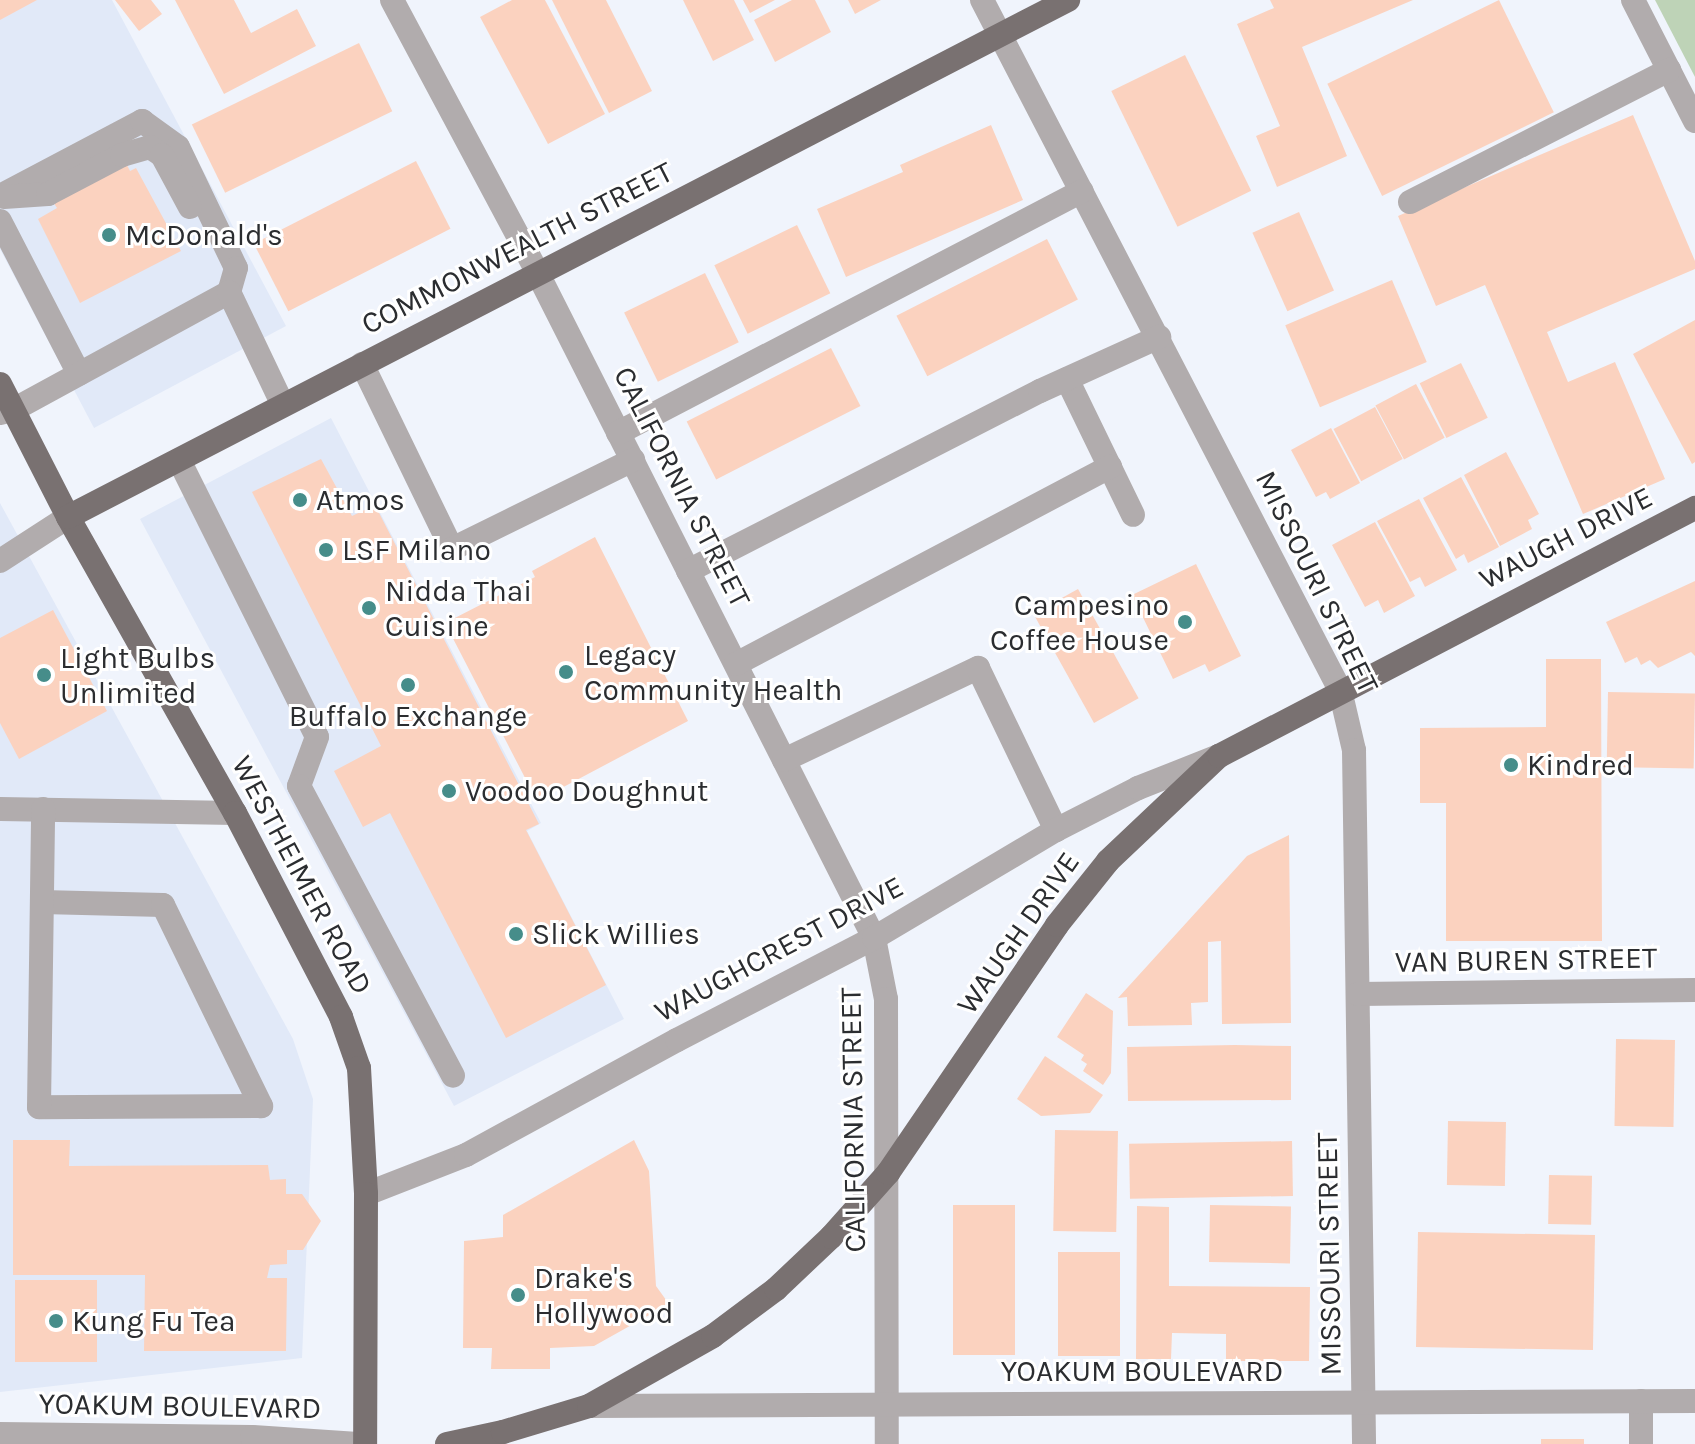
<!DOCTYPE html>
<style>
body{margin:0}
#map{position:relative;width:1695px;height:1444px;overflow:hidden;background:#f0f4fc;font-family:Karla,sans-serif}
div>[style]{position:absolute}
.built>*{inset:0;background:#e1e9f8}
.green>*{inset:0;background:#bed3b7}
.building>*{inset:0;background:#fbd2bf;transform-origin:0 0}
.minor>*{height:24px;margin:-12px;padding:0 12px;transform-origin:12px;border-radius:12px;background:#b1acad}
.major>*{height:24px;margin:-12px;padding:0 12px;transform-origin:12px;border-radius:12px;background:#797171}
.dots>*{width:22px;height:22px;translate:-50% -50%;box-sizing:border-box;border:4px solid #fff;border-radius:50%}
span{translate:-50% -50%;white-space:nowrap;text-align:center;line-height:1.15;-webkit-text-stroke:6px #fff;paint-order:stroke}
.poi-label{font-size:30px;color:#2b2d30}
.left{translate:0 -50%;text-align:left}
.right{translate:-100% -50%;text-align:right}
.street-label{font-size:30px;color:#2b2d30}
</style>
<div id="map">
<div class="built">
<i style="clip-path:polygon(0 0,112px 0,286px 326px,94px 428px,0 249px)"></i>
<i style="clip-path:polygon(331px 418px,541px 823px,527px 831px,624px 1019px,454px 1106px,140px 519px)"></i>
<i style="clip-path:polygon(0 503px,293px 1039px,313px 1099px,302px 1358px,0 1392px)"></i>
</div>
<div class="green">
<i style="clip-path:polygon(1655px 0,1695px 0,1695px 77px)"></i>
</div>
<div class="building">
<i style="clip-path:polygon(0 0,37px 0,0 20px)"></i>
<i style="clip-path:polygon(115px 0,151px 0,162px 14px,139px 31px)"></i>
<i style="clip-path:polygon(175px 0,234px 0,251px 33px,297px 9px,316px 46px,224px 94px)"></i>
<i style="clip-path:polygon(512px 0,545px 0,605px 114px,548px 144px,480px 17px)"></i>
<i style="clip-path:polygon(552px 0,606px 0,652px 91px,609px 113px)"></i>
<i style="clip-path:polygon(683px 0,734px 0,754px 40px,713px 61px)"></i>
<i style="clip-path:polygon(743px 0,775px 0,750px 13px)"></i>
<i style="clip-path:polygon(792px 0,815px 0,831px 32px,775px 62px,754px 20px)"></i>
<i style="clip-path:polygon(848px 0,881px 0,855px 14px)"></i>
<i style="clip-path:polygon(1270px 0,1413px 0,1302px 47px,1347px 156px,1277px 187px,1256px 136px,1280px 126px,1237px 24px,1274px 8px)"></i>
<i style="left:1499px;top:0;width:125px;height:191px;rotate:64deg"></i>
<i style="left:359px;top:43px;width:76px;height:186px;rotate:64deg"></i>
<i style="left:1185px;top:55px;width:151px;height:82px;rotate:64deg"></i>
<i style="clip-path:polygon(1633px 115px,1695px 261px,1695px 269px,1547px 332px,1568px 382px,1615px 362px,1665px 479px,1583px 514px,1485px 285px,1436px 306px,1398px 216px)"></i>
<i style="clip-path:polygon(991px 125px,1023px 200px,846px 277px,817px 209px,903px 172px,900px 165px)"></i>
<i style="clip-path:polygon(122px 155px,130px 171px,136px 168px,181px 251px,80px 303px,38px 219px,57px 208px,48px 194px)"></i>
<i style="left:416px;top:161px;width:76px;height:182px;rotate:63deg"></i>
<i style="left:1299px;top:212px;width:86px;height:51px;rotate:66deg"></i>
<i style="left:797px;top:225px;width:76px;height:92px;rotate:64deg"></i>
<i style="left:1047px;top:239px;width:68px;height:169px;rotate:63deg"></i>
<i style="left:705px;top:273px;width:77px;height:90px;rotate:64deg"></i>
<i style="left:1392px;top:280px;width:89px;height:116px;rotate:67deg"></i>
<i style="clip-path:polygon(1695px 320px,1695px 462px,1692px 464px,1633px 354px)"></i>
<i style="left:831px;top:348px;width:65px;height:162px;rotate:63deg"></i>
<i style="left:1461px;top:363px;width:61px;height:46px;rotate:64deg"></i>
<i style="left:1416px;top:384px;width:61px;height:46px;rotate:62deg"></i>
<i style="left:1375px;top:407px;width:59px;height:47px;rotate:62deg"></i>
<i style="clip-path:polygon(1331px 428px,1360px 483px,1330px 499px,1326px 492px,1316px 497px,1291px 450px)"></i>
<i style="clip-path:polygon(1506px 452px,1539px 514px,1528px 520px,1532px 529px,1500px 546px,1464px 475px)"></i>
<i style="clip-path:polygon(321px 459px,352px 516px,375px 505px,539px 824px,526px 830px,606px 985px,506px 1038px,390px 813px,363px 827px,334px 771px,381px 746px,252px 492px)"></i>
<i style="clip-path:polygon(1461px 477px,1499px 547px,1468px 563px,1464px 554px,1456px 559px,1423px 498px)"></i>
<i style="clip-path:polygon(1419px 499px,1457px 570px,1425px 587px,1420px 577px,1410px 582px,1377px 521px)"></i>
<i style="clip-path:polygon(1375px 522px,1415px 596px,1384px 613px,1378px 600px,1365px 607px,1332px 545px)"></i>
<i style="clip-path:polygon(595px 537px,688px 721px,537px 801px,445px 623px,535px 577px,532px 571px)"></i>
<i style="clip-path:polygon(1196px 564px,1241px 656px,1209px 672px,1205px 664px,1173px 679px,1132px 595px)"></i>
<i style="clip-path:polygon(1695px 581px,1695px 656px,1691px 652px,1658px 668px,1650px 660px,1641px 665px,1637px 657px,1625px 663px,1606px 622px)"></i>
<i style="left:1078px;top:589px;width:125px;height:51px;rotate:61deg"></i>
<i style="clip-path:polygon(53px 610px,107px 711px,19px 759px,0 723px,0 638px)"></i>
<i style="clip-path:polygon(1546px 659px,1601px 659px,1602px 941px,1446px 941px,1446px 803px,1420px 803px,1420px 728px,1546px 727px)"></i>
<i style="left:1608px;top:692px;width:87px;height:75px;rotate:1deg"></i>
<i style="clip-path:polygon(1289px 835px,1291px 1023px,1222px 1024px,1221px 941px,1208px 942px,1208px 1002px,1191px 1003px,1192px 1025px,1128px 1026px,1127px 997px,1118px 998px,1247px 856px)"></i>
<i style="clip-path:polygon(1086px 993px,1113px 1011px,1111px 1073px,1103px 1085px,1083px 1071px,1087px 1064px,1081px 1060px,1084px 1055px,1057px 1037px)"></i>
<i style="left:1616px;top:1039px;width:59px;height:87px;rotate:1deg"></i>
<i style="clip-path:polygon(1235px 1045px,1291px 1046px,1291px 1100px,1128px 1101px,1127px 1047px)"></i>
<i style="clip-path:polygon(1045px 1056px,1103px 1095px,1090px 1113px,1041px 1116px,1017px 1099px)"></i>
<i style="left:1448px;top:1121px;width:58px;height:64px;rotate:1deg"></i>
<i style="left:1055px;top:1130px;width:63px;height:101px;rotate:1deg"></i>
<i style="clip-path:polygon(13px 1140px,70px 1140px,69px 1166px,268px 1165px,270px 1180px,286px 1179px,286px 1194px,302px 1194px,321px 1221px,303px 1250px,287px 1250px,287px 1264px,270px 1265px,267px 1278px,287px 1278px,286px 1351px,144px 1351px,145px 1275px,13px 1275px)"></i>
<i style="clip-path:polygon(634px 1140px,649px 1171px,656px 1286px,669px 1304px,594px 1346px,550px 1348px,550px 1369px,491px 1369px,492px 1348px,463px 1348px,464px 1241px,503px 1237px,503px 1215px)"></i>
<i style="left:1292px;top:1141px;width:55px;height:163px;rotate:89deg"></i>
<i style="left:1549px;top:1175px;width:43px;height:49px;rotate:1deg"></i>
<i style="left:953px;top:1205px;width:62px;height:150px"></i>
<i style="left:1210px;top:1205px;width:81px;height:57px;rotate:1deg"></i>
<i style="clip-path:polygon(1137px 1206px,1169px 1207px,1169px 1286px,1310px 1287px,1309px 1361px,1226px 1361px,1226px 1334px,1172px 1333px,1171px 1359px,1136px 1359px)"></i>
<i style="left:1418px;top:1232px;width:177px;height:115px;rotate:1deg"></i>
<i style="left:1058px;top:1252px;width:62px;height:104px"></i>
<i style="left:15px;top:1280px;width:82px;height:82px"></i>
<i style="left:1541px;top:1439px;width:43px;height:5px"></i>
</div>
<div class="minor">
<i style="left:392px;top:0;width:308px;rotate:61.9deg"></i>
<i style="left:537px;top:272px;width:746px;rotate:63.16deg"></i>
<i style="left:874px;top:938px;width:62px;rotate:78.9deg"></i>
<i style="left:886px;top:999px;width:445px;rotate:89.9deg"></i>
<i style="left:982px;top:0;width:777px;rotate:62.58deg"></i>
<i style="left:1340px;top:690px;width:62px;rotate:76.9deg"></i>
<i style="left:1354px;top:750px;width:694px;rotate:89.17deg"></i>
<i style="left:1633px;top:0;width:136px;rotate:62.9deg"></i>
<i style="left:0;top:196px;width:161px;rotate:-27.8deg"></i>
<i style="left:142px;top:121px;width:44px;rotate:35.8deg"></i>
<i style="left:178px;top:147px;width:134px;rotate:64.4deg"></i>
<i style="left:236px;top:268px;width:25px;rotate:106deg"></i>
<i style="left:4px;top:197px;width:44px;rotate:-3.9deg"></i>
<i style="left:48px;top:194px;width:84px;rotate:-27.8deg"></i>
<i style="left:122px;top:155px;width:29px;rotate:-16deg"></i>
<i style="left:150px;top:147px;width:14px;rotate:34deg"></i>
<i style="left:162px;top:155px;width:59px;rotate:61.7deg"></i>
<i style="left:1410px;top:202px;width:291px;rotate:-27deg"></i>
<i style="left:0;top:221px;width:172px;rotate:62.7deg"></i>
<i style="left:362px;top:364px;width:206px;rotate:64.1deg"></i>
<i style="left:452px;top:549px;width:202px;rotate:-26.2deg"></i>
<i style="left:1067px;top:379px;width:151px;rotate:64.1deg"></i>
<i style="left:0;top:413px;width:13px;rotate:-13deg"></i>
<i style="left:13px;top:410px;width:246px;rotate:-28.6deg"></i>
<i style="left:229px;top:292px;width:125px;rotate:64.5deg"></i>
<i style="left:618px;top:433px;width:523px;rotate:-27.54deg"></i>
<i style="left:179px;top:460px;width:309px;rotate:63.5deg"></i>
<i style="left:317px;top:737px;width:52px;rotate:110.2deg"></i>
<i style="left:299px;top:786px;width:328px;rotate:62deg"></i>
<i style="left:0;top:561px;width:81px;rotate:-32.9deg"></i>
<i style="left:688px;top:571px;width:395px;rotate:-27.1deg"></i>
<i style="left:1040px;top:391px;width:131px;rotate:-24.4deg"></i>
<i style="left:736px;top:664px;width:423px;rotate:-27.8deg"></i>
<i style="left:784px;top:760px;width:215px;rotate:-25.4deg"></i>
<i style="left:978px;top:668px;width:180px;rotate:64.3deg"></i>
<i style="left:0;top:809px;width:235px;rotate:1deg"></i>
<i style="left:42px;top:902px;width:121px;rotate:1.4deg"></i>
<i style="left:163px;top:905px;width:224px;rotate:64deg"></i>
<i style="left:261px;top:1106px;width:222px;rotate:179.7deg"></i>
<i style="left:39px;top:1107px;width:298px;rotate:-89.2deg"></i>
<i style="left:1358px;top:994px;width:337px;rotate:-0.7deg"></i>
<i style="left:366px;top:1194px;width:107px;rotate:-21.3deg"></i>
<i style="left:466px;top:1155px;width:240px;rotate:-28.6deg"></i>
<i style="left:677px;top:1040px;width:222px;rotate:-27.4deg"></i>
<i style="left:874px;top:938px;width:212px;rotate:-30.7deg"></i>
<i style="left:1056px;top:830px;width:92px;rotate:-27.1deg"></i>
<i style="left:1138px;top:788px;width:87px;rotate:-21.6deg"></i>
<i style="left:1641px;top:1401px;width:43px;rotate:90deg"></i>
<i style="left:589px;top:1406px;width:1106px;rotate:-0.26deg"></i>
<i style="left:0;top:1434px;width:252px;rotate:0.7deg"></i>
<i style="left:252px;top:1437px;width:106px;rotate:3.8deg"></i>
</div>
<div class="major">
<i style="left:0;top:384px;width:149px;rotate:62.9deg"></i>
<i style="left:68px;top:517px;width:340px;rotate:60.6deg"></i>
<i style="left:235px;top:813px;width:230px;rotate:62.5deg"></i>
<i style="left:341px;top:1017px;width:54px;rotate:70.6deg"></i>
<i style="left:359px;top:1068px;width:126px;rotate:86.8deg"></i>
<i style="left:366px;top:1194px;width:250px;rotate:90.2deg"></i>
<i style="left:68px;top:517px;width:1126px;rotate:-27.34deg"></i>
<i style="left:447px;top:1444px;width:57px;rotate:-12.1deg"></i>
<i style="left:503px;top:1432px;width:90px;rotate:-16.8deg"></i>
<i style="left:589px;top:1406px;width:142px;rotate:-29.4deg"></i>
<i style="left:713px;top:1336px;width:79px;rotate:-36.7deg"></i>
<i style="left:776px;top:1289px;width:76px;rotate:-43.4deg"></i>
<i style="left:831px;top:1237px;width:86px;rotate:-48.3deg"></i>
<i style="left:888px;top:1173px;width:300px;rotate:-55.7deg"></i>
<i style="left:1057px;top:925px;width:82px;rotate:-51.4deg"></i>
<i style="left:1108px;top:861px;width:153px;rotate:-43.4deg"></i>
<i style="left:1219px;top:756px;width:537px;rotate:-27.52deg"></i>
</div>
<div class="dots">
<i style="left:109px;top:235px;background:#468d8a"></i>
<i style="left:300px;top:500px;background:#468d8a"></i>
<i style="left:326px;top:550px;background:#468d8a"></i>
<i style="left:369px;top:608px;background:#468d8a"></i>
<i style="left:1185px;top:622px;background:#468d8a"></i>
<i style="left:566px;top:672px;background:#468d8a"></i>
<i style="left:44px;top:675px;background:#468d8a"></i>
<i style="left:408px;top:685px;background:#468d8a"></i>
<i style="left:1511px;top:765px;background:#468d8a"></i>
<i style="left:449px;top:791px;background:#468d8a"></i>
<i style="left:516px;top:934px;background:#468d8a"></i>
<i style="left:518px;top:1295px;background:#468d8a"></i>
<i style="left:56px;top:1321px;background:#468d8a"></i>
</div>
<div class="poi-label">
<span class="left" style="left:125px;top:235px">McDonald's</span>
<span class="left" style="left:316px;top:500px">Atmos</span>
<span class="left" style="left:342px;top:550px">LSF Milano</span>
<span class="left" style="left:385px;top:608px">Nidda Thai<br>Cuisine</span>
<span class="right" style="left:1169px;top:622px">Campesino<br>Coffee House</span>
<span class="left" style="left:584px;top:672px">Legacy<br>Community Health</span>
<span class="left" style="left:60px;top:675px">Light Bulbs<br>Unlimited</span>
<span style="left:408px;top:716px">Buffalo Exchange</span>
<span class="left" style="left:1527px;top:765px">Kindred</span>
<span class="left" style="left:465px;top:791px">Voodoo Doughnut</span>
<span class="left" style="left:532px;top:934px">Slick Willies</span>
<span class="left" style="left:534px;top:1295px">Drake's<br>Hollywood</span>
<span class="left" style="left:72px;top:1321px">Kung Fu Tea</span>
</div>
<div class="street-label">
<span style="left:517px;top:248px;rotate:-27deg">COMMONWEALTH STREET</span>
<span style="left:682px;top:487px;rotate:63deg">CALIFORNIA STREET</span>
<span style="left:1566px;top:538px;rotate:-27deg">WAUGH DRIVE</span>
<span style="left:1317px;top:582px;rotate:64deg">MISSOURI STREET</span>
<span style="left:302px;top:875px;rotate:62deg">WESTHEIMER ROAD</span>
<span style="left:1018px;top:933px;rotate:-55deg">WAUGH DRIVE</span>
<span style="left:779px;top:949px;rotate:-28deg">WAUGHCREST DRIVE</span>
<span style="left:1526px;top:960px;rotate:-1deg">VAN BUREN STREET</span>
<span style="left:853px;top:1120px;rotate:-91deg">CALIFORNIA STREET</span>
<span style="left:1329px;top:1254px;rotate:-91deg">MISSOURI STREET</span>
<span style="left:1142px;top:1371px">YOAKUM BOULEVARD</span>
<span style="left:180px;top:1406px;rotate:1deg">YOAKUM BOULEVARD</span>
</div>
</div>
